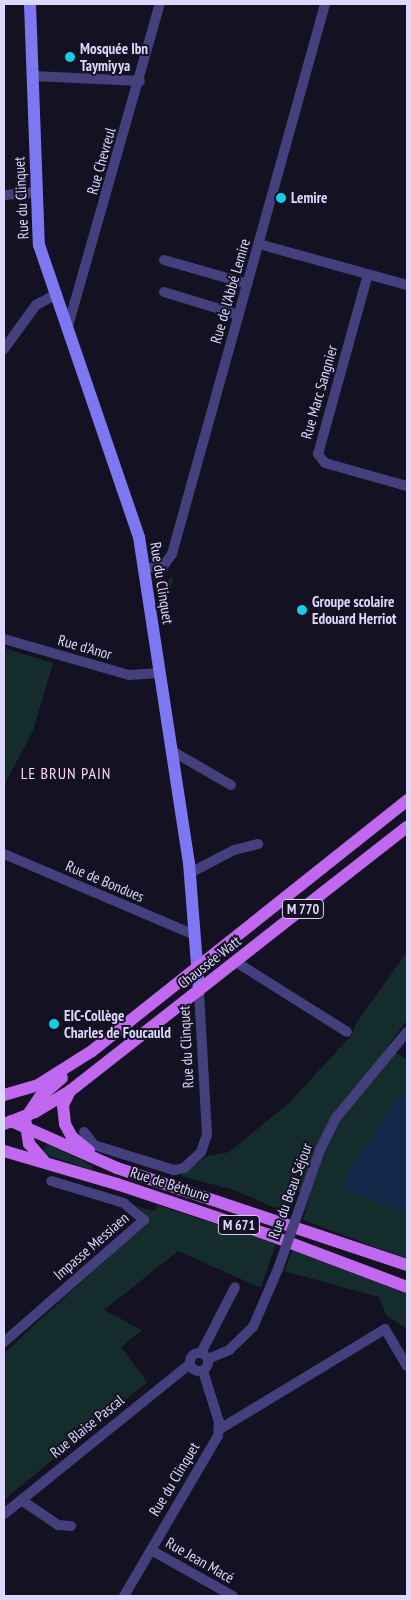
<!DOCTYPE html>
<meta charset="utf-8">
<style>
body{margin:0}
#map{position:relative;width:411px;height:1600px;overflow:hidden;background:#141123;font-family:"PT Sans Narrow",sans-serif}
div>[style]{position:absolute}
.green>*{inset:0;background:#142c2c}
.water>*{inset:0;background:#152849}
.street>*{height:10px;margin:-5px;padding:0 5px;transform-origin:5px;border-radius:5px;background:#44407d}
.street>.ring{margin:-5px;padding:0;box-sizing:content-box;background:none;border:10px solid #44407d;border-radius:50%}
.secondary>*{height:12px;margin:-6px;padding:0 6px;transform-origin:6px;border-radius:6px;background:#7d77f2}
.primary>*{height:12px;margin:-6px;padding:0 6px;transform-origin:6px;border-radius:6px;background:#c068f0}
.street-bridge>*{height:10px;margin:-5px;padding:0 5px;transform-origin:5px;border-radius:5px;background:#44407d}
.dots>*{width:14px;height:14px;translate:-50% -50%;box-sizing:border-box;border:2px solid #141123;border-radius:50%}
span{translate:-50% -50%;white-space:nowrap;text-align:center;line-height:1.15;-webkit-text-stroke:4px #141123;paint-order:stroke}
.shield-label span{padding:1px 4px;background:#141123;border:1px solid;border-radius:4px;-webkit-text-stroke-width:0}
.shield-label{font-size:14px;color:#dcd7fb;font-weight:700}
.poi-label{font-size:15px;color:#dcd7fb;font-weight:700}
.left{translate:0 -50%;text-align:left}
.street-label{font-size:15px;color:#dcd7fb}
.neighbourhood-label{font-size:16px;color:#fbd8ee;letter-spacing:1px}
.frame{position:absolute;inset:0;border:5px solid #dcd7fb;pointer-events:none}
</style>
<div id="map">
<div class="green">
<i style="clip-path:polygon(171px 577px,173px 580px,163px 612px,158px 592px)"></i>
<i style="clip-path:polygon(4px 648px,53px 663px,33px 731px,4px 785px)"></i>
<i style="clip-path:polygon(407px 952px,407px 1020px,387px 1047px,407px 1059px,407px 1259px,303px 1220px,310px 1194px,295px 1191px,287px 1213px,234px 1190px,180px 1176px,207px 1156px,229px 1152px,288px 1104px,351px 1036px,357px 1022px)"></i>
<i style="clip-path:polygon(47px 1143px,93px 1166px,92px 1170px,50px 1156px,43px 1151px)"></i>
<i style="clip-path:polygon(157px 1205px,276px 1244px,261px 1288px,178px 1251px,104px 1310px,142px 1330px,121px 1347px,147px 1382px,4px 1500px,4px 1353px,148px 1221px,138px 1207px,155px 1211px)"></i>
<i style="clip-path:polygon(293px 1250px,407px 1294px,407px 1329px,386px 1315px,379px 1297px,284px 1271px)"></i>
</div>
<div class="water">
<i style="clip-path:polygon(402px 1093px,407px 1096px,407px 1213px,344px 1190px,350px 1170px)"></i>
</div>
<div class="street">
<i style="left:33px;top:76px;width:107px;rotate:2.7deg"></i>
<i style="left:4px;top:195px;width:32px;rotate:-5deg"></i>
<i style="left:259px;top:244px;width:154px;rotate:15.5deg"></i>
<i style="left:164px;top:260px;width:87px;rotate:15.9deg"></i>
<i style="left:368px;top:274px;width:187px;rotate:105.5deg"></i>
<i style="left:318px;top:454px;width:11px;rotate:52deg"></i>
<i style="left:325px;top:463px;width:85px;rotate:15.7deg"></i>
<i style="left:164px;top:292px;width:78px;rotate:17deg"></i>
<i style="left:68px;top:326px;width:335px;rotate:-74.1deg"></i>
<i style="left:4px;top:349px;width:54px;rotate:-54deg"></i>
<i style="left:36px;top:305px;width:24px;rotate:-28deg"></i>
<i style="left:144px;top:569px;width:20px;rotate:-11deg"></i>
<i style="left:164px;top:565px;width:14px;rotate:-54deg"></i>
<i style="left:172px;top:554px;width:571px;rotate:-74.45deg"></i>
<i style="left:4px;top:639px;width:130px;rotate:16.1deg"></i>
<i style="left:129px;top:675px;width:30px;rotate:-4deg"></i>
<i style="left:172px;top:751px;width:68px;rotate:30deg"></i>
<i style="left:4px;top:854px;width:207px;rotate:23deg"></i>
<i style="left:190px;top:873px;width:50px;rotate:-27.6deg"></i>
<i style="left:234px;top:850px;width:25px;rotate:-14deg"></i>
<i style="left:236px;top:962px;width:131px;rotate:32.2deg"></i>
<i style="left:84px;top:1132px;width:16px;rotate:52deg"></i>
<i style="left:94px;top:1145px;width:84px;rotate:17.4deg"></i>
<i style="left:174px;top:1170px;width:10px;rotate:-11deg"></i>
<i style="left:184px;top:1168px;width:23px;rotate:-43deg"></i>
<i style="left:201px;top:1152px;width:18px;rotate:-71deg"></i>
<i style="left:207px;top:1135px;width:144px;rotate:-93.2deg"></i>
<i style="left:300px;top:1207px;width:60px;rotate:-70.7deg"></i>
<i style="left:320px;top:1150px;width:34px;rotate:-64deg"></i>
<i style="left:335px;top:1119px;width:113px;rotate:-50.4deg"></i>
<i style="left:4px;top:1342px;width:186px;rotate:-41.1deg"></i>
<i style="left:144px;top:1220px;width:26px;rotate:-140deg"></i>
<i style="left:124px;top:1203px;width:76px;rotate:-163.2deg"></i>
<i class="ring" style="left:190px;top:1353px;width:8px;height:8px"></i>
<i style="left:201px;top:1353px;width:74px;rotate:-62.7deg"></i>
<i style="left:208px;top:1359px;width:23px;rotate:-23deg"></i>
<i style="left:229px;top:1350px;width:33px;rotate:-44deg"></i>
<i style="left:253px;top:1327px;width:63px;rotate:-66.7deg"></i>
<i style="left:220px;top:1429px;width:193px;rotate:-31.2deg"></i>
<i style="left:385px;top:1329px;width:43px;rotate:59.3deg"></i>
<i style="left:21px;top:1500px;width:45px;rotate:34deg"></i>
<i style="left:58px;top:1525px;width:13px;rotate:4deg"></i>
<i style="left:4px;top:1514px;width:239px;rotate:-38.9deg"></i>
<i style="left:151px;top:1550px;width:94px;rotate:29.3deg"></i>
<i style="left:124px;top:1596px;width:186px;rotate:-59.6deg"></i>
<i style="left:218px;top:1436px;width:14px;rotate:-86deg"></i>
<i style="left:219px;top:1422px;width:53px;rotate:-107.4deg"></i>
</div>
<div class="secondary">
<i style="left:30px;top:4px;width:241px;rotate:87.9deg"></i>
<i style="left:39px;top:245px;width:309px;rotate:71.1deg"></i>
<i style="left:139px;top:537px;width:330px;rotate:81.3deg"></i>
<i style="left:189px;top:863px;width:128px;rotate:85.5deg"></i>
</div>
<div class="primary">
<i style="left:70px;top:1091px;width:16px;rotate:117deg"></i>
<i style="left:63px;top:1105px;width:19px;rotate:84deg"></i>
<i style="left:65px;top:1124px;width:15px;rotate:62deg"></i>
<i style="left:72px;top:1137px;width:22px;rotate:39deg"></i>
<i style="left:4px;top:1095px;width:35px;rotate:-16deg"></i>
<i style="left:38px;top:1085px;width:64px;rotate:-32.2deg"></i>
<i style="left:92px;top:1051px;width:403px;rotate:-38.5deg"></i>
<i style="left:11px;top:1121px;width:116px;rotate:23.9deg"></i>
<i style="left:117px;top:1168px;width:306px;rotate:18.5deg"></i>
<i style="left:4px;top:1124px;width:33px;rotate:-21deg"></i>
<i style="left:35px;top:1112px;width:41px;rotate:-31deg"></i>
<i style="left:70px;top:1091px;width:428px;rotate:-38.1deg"></i>
<i style="left:4px;top:1151px;width:118px;rotate:16.3deg"></i>
<i style="left:117px;top:1184px;width:163px;rotate:18.5deg"></i>
<i style="left:272px;top:1236px;width:144px;rotate:20.7deg"></i>
<i style="left:44px;top:1161px;width:23px;rotate:-131deg"></i>
<i style="left:29px;top:1144px;width:25px;rotate:-99deg"></i>
<i style="left:25px;top:1119px;width:27px;rotate:-56deg"></i>
<i style="left:40px;top:1097px;width:29px;rotate:-41deg"></i>
</div>
<div class="street-bridge">
<i style="left:278px;top:1269px;width:66px;rotate:-70.5deg"></i>
</div>
<div class="dots">
<i style="left:70px;top:57px;background:#17cee7"></i>
<i style="left:281px;top:198px;background:#17cee7"></i>
<i style="left:302px;top:610px;background:#17cee7"></i>
<i style="left:54px;top:1024px;background:#17cee7"></i>
</div>
<div class="shield-label">
<span style="left:303px;top:909px">M 770</span>
<span style="left:239px;top:1225px">M 671</span>
</div>
<div class="poi-label">
<span class="left" style="left:80px;top:57px">Mosquée Ibn<br>Taymiyya</span>
<span class="left" style="left:291px;top:198px">Lemire</span>
<span class="left" style="left:312px;top:610px">Groupe scolaire<br>Edouard Herriot</span>
<span class="left" style="left:64px;top:1024px">EIC-Collège<br>Charles de Foucauld</span>
</div>
<div class="street-label">
<span style="left:101px;top:161px;rotate:-74deg">Rue Chevreul</span>
<span style="left:21px;top:198px;rotate:-93deg">Rue du Clinquet</span>
<span style="left:230px;top:291px;rotate:-74deg">Rue de l'Abbé Lemire</span>
<span style="left:319px;top:392px;rotate:-74deg">Rue Marc Sangnier</span>
<span style="left:162px;top:583px;rotate:81deg">Rue du Clinquet</span>
<span style="left:85px;top:647px;rotate:16deg">Rue d'Anor</span>
<span style="left:105px;top:881px;rotate:23deg">Rue de Bondues</span>
<span style="left:209px;top:962px;rotate:-38deg">Chaussée Watt</span>
<span style="left:186px;top:1047px;rotate:-93deg">Rue du Clinquet</span>
<span style="left:170px;top:1184px;rotate:18deg">Rue de Béthune</span>
<span style="left:290px;top:1191px;rotate:-70deg">Rue du Beau Séjour</span>
<span style="left:91px;top:1246px;rotate:-41deg">Impasse Messiaen</span>
<span style="left:87px;top:1426px;rotate:-39deg">Rue Blaise Pascal</span>
<span style="left:174px;top:1479px;rotate:-59deg">Rue du Clinquet</span>
<span style="left:200px;top:1560px;rotate:30deg">Rue Jean Macé</span>
</div>
<div class="neighbourhood-label">
<span style="left:66px;top:773px">LE BRUN PAIN</span>
</div>
<div class="frame"></div>
</div>
